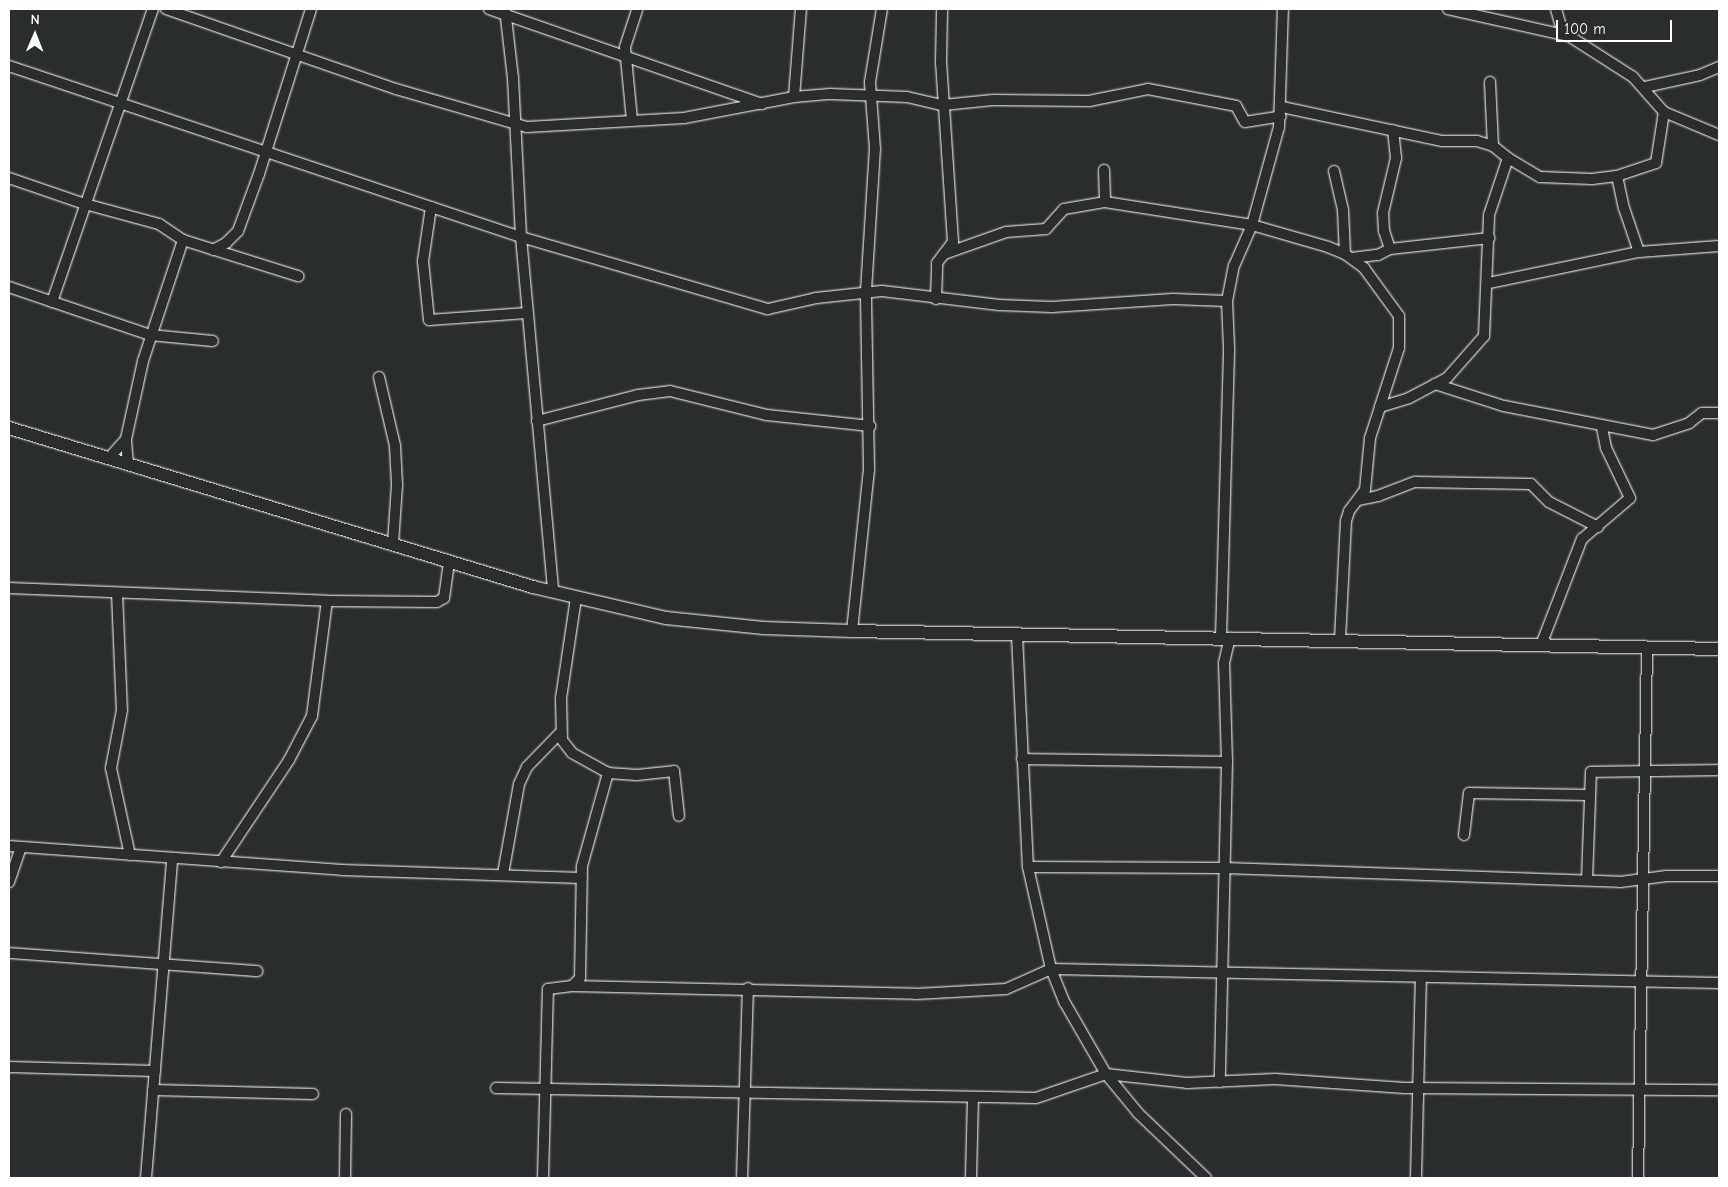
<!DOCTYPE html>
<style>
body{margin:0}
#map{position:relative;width:1728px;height:1187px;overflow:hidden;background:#2a2d2e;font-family:"Comic Neue",sans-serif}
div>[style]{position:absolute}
.roads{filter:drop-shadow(0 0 1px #fff) drop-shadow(0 0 1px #fff)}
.minor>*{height:10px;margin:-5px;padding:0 5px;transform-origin:5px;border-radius:5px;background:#2a2d2e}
.major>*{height:12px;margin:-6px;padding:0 6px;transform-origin:6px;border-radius:6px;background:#2a2d2e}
span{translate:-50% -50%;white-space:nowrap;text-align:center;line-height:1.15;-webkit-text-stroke:5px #2a2d2e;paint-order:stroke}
.frame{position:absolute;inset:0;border:10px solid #fff;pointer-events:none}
.north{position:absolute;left:10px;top:10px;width:50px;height:50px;-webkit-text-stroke:4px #2a2d2e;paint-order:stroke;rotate:1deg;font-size:14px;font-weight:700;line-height:20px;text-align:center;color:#fff}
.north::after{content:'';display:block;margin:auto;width:18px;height:22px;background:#fff;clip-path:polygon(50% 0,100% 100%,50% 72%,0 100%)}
.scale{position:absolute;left:1556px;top:20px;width:116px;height:22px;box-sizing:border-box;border:2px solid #fff;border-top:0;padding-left:6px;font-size:15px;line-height:18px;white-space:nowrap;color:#fff;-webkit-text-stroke:4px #2a2d2e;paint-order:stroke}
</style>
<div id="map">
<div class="roads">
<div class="minor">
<i style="left:166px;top:9px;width:244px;rotate:19.2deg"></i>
<i style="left:396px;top:89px;width:136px;rotate:16.2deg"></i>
<i style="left:527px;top:127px;width:157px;rotate:-3.3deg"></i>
<i style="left:684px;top:118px;width:112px;rotate:-10.8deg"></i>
<i style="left:794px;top:97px;width:36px;rotate:-5deg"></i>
<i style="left:830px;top:94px;width:77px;rotate:2.2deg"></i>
<i style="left:907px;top:97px;width:37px;rotate:13deg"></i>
<i style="left:943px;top:105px;width:50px;rotate:-5.7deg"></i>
<i style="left:993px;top:100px;width:96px;rotate:0.6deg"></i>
<i style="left:1089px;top:101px;width:60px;rotate:-11.5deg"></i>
<i style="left:1148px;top:89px;width:90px;rotate:10.9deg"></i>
<i style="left:1236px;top:106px;width:18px;rotate:61deg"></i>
<i style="left:1245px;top:122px;width:36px;rotate:-9deg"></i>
<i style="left:489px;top:9px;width:289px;rotate:19.2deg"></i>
<i style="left:505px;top:9px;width:69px;rotate:83.4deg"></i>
<i style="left:513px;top:78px;width:159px;rotate:87.1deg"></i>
<i style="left:521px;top:237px;width:356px;rotate:84.8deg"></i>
<i style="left:1448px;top:9px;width:124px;rotate:12.6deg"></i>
<i style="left:1569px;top:36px;width:76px;rotate:32.6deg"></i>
<i style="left:1633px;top:77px;width:47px;rotate:48.5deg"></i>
<i style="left:1664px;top:112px;width:60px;rotate:22.7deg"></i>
<i style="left:1556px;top:9px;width:26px;rotate:74deg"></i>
<i style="left:9px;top:66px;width:540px;rotate:18.47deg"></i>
<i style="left:521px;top:237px;width:257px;rotate:16.3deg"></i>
<i style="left:768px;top:309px;width:49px;rotate:-12.9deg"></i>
<i style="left:816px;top:298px;width:66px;rotate:-6.1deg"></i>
<i style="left:882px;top:291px;width:118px;rotate:6.8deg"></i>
<i style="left:999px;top:305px;width:53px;rotate:2.2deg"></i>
<i style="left:1052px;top:307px;width:121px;rotate:-3.8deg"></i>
<i style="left:1173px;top:299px;width:54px;rotate:2.1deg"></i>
<i style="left:1645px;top:87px;width:56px;rotate:-12.3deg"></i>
<i style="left:1700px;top:75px;width:21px;rotate:-23deg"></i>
<i style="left:794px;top:97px;width:88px;rotate:-85.5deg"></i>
<i style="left:1282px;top:107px;width:164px;rotate:12deg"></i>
<i style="left:1442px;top:141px;width:35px"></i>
<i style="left:1477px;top:141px;width:17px;rotate:17deg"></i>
<i style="left:632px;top:120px;width:73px;rotate:-95.5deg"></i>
<i style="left:625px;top:47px;width:40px;rotate:-72deg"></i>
<i style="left:1508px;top:158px;width:37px;rotate:31deg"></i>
<i style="left:1540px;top:177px;width:52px;rotate:2.2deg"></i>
<i style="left:1592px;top:179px;width:25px;rotate:-7deg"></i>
<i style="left:1617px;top:176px;width:41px;rotate:-18.4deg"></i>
<i style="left:1656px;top:163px;width:52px;rotate:-81.1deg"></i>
<i style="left:1104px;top:170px;width:32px;rotate:88deg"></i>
<i style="left:1334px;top:171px;width:40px;rotate:77deg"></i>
<i style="left:1343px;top:210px;width:44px;rotate:87.4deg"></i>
<i style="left:1617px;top:176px;width:33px;rotate:78deg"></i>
<i style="left:1624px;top:208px;width:46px;rotate:71.2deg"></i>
<i style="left:9px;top:178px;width:80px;rotate:18.9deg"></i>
<i style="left:85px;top:204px;width:77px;rotate:15.1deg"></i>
<i style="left:159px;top:224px;width:29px;rotate:34deg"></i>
<i style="left:183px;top:240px;width:121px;rotate:17.4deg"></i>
<i style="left:431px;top:207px;width:55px;rotate:98.4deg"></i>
<i style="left:423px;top:261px;width:59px;rotate:84.2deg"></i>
<i style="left:429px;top:320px;width:98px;rotate:-4.1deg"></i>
<i style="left:1390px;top:249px;width:19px;rotate:-108deg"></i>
<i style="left:1384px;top:231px;width:18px;rotate:-93deg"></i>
<i style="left:1383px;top:213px;width:57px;rotate:-76.7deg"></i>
<i style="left:1396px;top:158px;width:28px;rotate:-96deg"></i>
<i style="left:213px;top:250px;width:15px;rotate:-28deg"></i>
<i style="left:226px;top:243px;width:17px;rotate:-45deg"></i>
<i style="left:238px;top:231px;width:61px;rotate:-69.8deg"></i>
<i style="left:259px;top:174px;width:173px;rotate:-72.5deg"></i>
<i style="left:944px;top:254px;width:66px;rotate:-19.5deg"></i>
<i style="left:1006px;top:232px;width:40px;rotate:-4.3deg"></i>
<i style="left:1046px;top:229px;width:27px;rotate:-48deg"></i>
<i style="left:1064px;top:209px;width:42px;rotate:-9.7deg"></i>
<i style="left:1105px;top:202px;width:149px;rotate:8.9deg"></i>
<i style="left:1252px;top:225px;width:79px;rotate:16.1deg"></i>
<i style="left:1328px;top:247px;width:18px;rotate:22deg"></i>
<i style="left:1345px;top:254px;width:24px;rotate:36deg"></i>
<i style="left:1364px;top:268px;width:59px;rotate:53.9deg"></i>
<i style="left:1399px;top:316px;width:32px;rotate:90deg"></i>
<i style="left:1399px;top:348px;width:62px;rotate:107.9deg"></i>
<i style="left:1352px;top:258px;width:26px;rotate:-7deg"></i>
<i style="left:1378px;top:255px;width:13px;rotate:-27deg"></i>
<i style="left:1390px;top:249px;width:100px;rotate:-6.3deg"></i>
<i style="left:1489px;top:283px;width:153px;rotate:-11.7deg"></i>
<i style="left:1639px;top:252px;width:80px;rotate:-4.3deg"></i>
<i style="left:9px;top:287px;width:149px;rotate:18.8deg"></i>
<i style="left:150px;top:335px;width:63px;rotate:5.4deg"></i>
<i style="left:936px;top:299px;width:36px;rotate:-88deg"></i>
<i style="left:937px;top:263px;width:26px;rotate:-53deg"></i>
<i style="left:953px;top:242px;width:179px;rotate:-93.8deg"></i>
<i style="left:941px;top:63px;width:54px;rotate:-88.9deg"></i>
<i style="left:52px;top:302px;width:310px;rotate:-71deg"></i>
<i style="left:379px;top:377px;width:71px;rotate:76.9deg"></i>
<i style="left:395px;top:446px;width:39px;rotate:87deg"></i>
<i style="left:397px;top:485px;width:59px;rotate:93.9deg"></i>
<i style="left:1435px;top:384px;width:72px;rotate:17.7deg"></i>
<i style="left:1504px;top:406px;width:152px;rotate:11deg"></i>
<i style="left:1653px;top:435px;width:38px;rotate:-18deg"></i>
<i style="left:1689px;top:423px;width:16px;rotate:-38deg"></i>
<i style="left:1702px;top:413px;width:17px"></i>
<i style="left:537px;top:421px;width:104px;rotate:-14.4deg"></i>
<i style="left:638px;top:395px;width:32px;rotate:-7deg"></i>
<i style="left:670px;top:391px;width:100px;rotate:13.9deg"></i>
<i style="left:767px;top:415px;width:104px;rotate:6.1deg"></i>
<i style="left:109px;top:458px;width:25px;rotate:-48deg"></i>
<i style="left:128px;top:464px;width:25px;rotate:-95deg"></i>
<i style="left:126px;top:439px;width:80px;rotate:-77.7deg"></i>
<i style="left:143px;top:361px;width:127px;rotate:-71.7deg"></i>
<i style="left:1358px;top:500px;width:20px;rotate:-11deg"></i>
<i style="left:1378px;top:496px;width:40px;rotate:-21deg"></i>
<i style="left:1415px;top:482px;width:116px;rotate:1deg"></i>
<i style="left:1531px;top:484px;width:25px;rotate:45deg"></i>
<i style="left:1549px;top:502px;width:55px;rotate:27deg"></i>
<i style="left:9px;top:588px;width:318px;rotate:2.3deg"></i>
<i style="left:327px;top:601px;width:110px;rotate:0.5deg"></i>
<i style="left:437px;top:602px;width:8px;rotate:-30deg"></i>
<i style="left:444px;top:598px;width:37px;rotate:-82deg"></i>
<i style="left:117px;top:593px;width:117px;rotate:87.6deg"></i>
<i style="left:122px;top:710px;width:59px;rotate:100.7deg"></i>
<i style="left:111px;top:768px;width:89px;rotate:77.7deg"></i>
<i style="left:576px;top:598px;width:101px;rotate:98.5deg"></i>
<i style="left:561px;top:698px;width:42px;rotate:88.6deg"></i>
<i style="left:562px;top:740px;width:16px;rotate:52deg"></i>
<i style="left:572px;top:753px;width:41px;rotate:29.1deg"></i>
<i style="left:608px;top:773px;width:29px;rotate:4deg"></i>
<i style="left:637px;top:775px;width:37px;rotate:-6deg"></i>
<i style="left:674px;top:771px;width:45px;rotate:83.7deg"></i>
<i style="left:852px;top:631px;width:162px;rotate:-84deg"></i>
<i style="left:869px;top:470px;width:179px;rotate:-91deg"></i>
<i style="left:866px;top:291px;width:142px;rotate:-86.4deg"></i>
<i style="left:875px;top:149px;width:67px;rotate:-94.3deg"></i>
<i style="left:870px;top:82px;width:74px;rotate:-80.7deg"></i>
<i style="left:1017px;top:635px;width:232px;rotate:87.3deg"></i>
<i style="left:1028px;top:867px;width:105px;rotate:77.3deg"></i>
<i style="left:1051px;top:969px;width:37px;rotate:68deg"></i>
<i style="left:1065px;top:1003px;width:82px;rotate:60deg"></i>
<i style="left:1106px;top:1074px;width:50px;rotate:50.6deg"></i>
<i style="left:1138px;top:1113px;width:94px;rotate:43.7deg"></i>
<i style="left:1221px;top:638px;width:290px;rotate:-88.4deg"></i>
<i style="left:1229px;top:348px;width:47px;rotate:-92.4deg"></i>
<i style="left:1227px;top:301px;width:36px;rotate:-79deg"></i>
<i style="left:1234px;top:266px;width:45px;rotate:-66.3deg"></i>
<i style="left:1252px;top:225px;width:102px;rotate:-74.6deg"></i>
<i style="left:1279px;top:127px;width:118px;rotate:-88.1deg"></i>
<i style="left:1340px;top:639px;width:118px;rotate:-87.1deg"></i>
<i style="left:1346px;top:521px;width:10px;rotate:-73deg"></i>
<i style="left:1349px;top:511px;width:26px;rotate:-53deg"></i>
<i style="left:1365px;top:490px;width:52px;rotate:-84.5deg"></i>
<i style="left:1370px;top:438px;width:33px;rotate:-72deg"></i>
<i style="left:1380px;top:407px;width:30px;rotate:-17deg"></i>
<i style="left:1409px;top:398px;width:43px;rotate:-27.8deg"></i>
<i style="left:1447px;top:378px;width:56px;rotate:-48.6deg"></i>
<i style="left:1484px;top:336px;width:121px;rotate:-87.6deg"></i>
<i style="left:1489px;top:215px;width:60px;rotate:-71.6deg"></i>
<i style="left:1508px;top:158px;width:19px;rotate:-141deg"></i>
<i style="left:1493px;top:146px;width:64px;rotate:-92.7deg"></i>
<i style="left:1541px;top:645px;width:114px;rotate:-68.9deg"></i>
<i style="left:1582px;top:539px;width:63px;rotate:-40.5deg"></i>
<i style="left:1630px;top:498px;width:55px;rotate:-115.6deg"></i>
<i style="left:1606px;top:448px;width:21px;rotate:-101deg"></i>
<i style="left:1022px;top:759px;width:205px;rotate:0.8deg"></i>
<i style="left:1227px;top:762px;width:320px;rotate:91.3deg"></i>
<i style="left:1227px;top:762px;width:99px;rotate:-91.7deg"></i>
<i style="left:1224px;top:663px;width:26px;rotate:-77deg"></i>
<i style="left:1464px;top:835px;width:42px;rotate:-83.2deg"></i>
<i style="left:1469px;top:793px;width:119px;rotate:1deg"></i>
<i style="left:9px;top:846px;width:334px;rotate:4.1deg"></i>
<i style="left:342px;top:870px;width:240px;rotate:1.9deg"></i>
<i style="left:221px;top:862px;width:123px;rotate:-56.3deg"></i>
<i style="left:289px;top:760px;width:50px;rotate:-62.4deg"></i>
<i style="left:312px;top:716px;width:116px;rotate:-82.6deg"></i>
<i style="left:1028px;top:867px;width:197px;rotate:0.3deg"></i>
<i style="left:1225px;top:868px;width:395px;rotate:2deg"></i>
<i style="left:1620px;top:882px;width:47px;rotate:-7.3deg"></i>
<i style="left:1667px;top:876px;width:52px"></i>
<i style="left:503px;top:874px;width:91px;rotate:-79.9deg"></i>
<i style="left:519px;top:784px;width:19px;rotate:-65deg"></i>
<i style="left:527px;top:767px;width:47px;rotate:-45.9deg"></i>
<i style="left:1587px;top:880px;width:108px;rotate:-87.9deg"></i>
<i style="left:1591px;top:772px;width:128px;rotate:-0.9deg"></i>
<i style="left:9px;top:882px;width:36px;rotate:-71deg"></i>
<i style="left:9px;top:953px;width:249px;rotate:4.2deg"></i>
<i style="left:572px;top:986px;width:344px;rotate:1.3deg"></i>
<i style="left:916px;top:994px;width:90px;rotate:-3.2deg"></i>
<i style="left:1006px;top:989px;width:49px;rotate:-24deg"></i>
<i style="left:1051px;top:969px;width:668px;rotate:1.2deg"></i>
<i style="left:9px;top:1067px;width:146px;rotate:1.6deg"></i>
<i style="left:496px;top:1088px;width:540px;rotate:1.06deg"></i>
<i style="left:1036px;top:1098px;width:74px;rotate:-18.9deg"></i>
<i style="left:1106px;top:1074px;width:81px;rotate:6.3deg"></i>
<i style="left:1187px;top:1083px;width:88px;rotate:-2.6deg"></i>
<i style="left:1275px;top:1079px;width:130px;rotate:4deg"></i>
<i style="left:1405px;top:1088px;width:314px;rotate:0.4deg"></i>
<i style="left:153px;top:1090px;width:160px;rotate:1.4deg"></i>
<i style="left:146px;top:1178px;width:320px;rotate:-85.3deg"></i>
<i style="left:345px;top:1178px;width:64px;rotate:-89.1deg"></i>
<i style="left:543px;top:1178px;width:189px;rotate:-88.5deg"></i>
<i style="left:548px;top:989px;width:24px;rotate:-7deg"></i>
<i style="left:572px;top:986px;width:11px;rotate:-45deg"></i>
<i style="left:580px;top:978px;width:112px;rotate:-89deg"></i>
<i style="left:582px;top:866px;width:97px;rotate:-74.4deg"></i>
<i style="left:742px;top:1178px;width:190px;rotate:-88.2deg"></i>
<i style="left:971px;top:1178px;width:81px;rotate:-88.6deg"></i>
<i style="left:1416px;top:1178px;width:200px;rotate:-88.6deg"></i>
<i style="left:1638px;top:1178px;width:530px;rotate:-89.03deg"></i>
</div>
<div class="major">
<i style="left:9px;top:428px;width:548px;rotate:16.88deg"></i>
<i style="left:533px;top:587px;width:137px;rotate:13.1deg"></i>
<i style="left:666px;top:618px;width:98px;rotate:5.9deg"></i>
<i style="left:763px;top:628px;width:89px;rotate:1.9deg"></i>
<i style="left:852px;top:631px;width:867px;rotate:1.19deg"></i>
</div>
</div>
<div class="frame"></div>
<div class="north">N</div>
<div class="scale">100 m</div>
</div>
